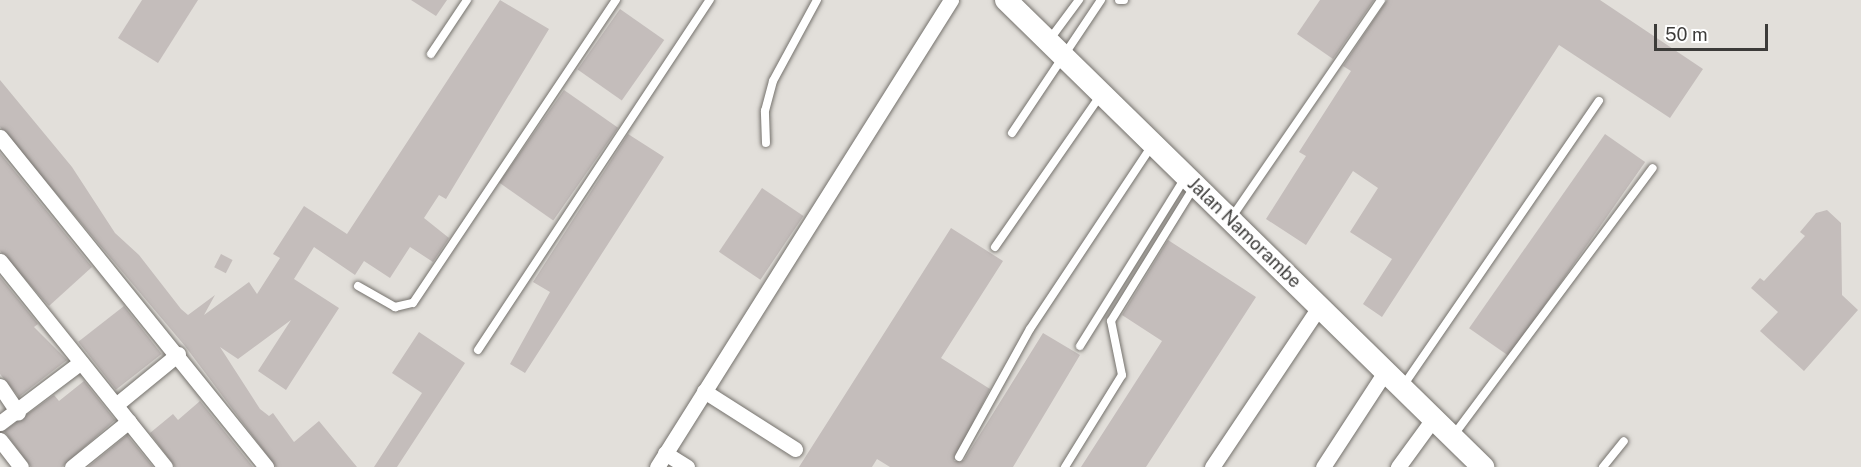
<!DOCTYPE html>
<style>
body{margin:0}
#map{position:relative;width:1861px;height:467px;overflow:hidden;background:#e2dfda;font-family:"Public Sans",sans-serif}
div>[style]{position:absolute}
.building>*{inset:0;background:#c4bdbb;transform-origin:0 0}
.roads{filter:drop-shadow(0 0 2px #75726d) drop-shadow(0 0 2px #75726d)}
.lane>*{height:8px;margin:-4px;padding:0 4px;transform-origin:4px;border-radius:4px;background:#fff}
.street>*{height:15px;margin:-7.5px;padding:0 7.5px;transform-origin:7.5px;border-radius:7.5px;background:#fff}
.secondary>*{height:22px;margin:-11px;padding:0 11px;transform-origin:11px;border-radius:11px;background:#fff}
span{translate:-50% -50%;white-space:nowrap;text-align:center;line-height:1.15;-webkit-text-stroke:4.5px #fff;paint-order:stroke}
.street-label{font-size:18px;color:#3c3b39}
.scale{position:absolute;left:1654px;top:24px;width:114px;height:27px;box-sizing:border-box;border:3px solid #3c3b39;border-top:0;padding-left:8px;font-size:18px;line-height:21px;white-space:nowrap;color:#3c3b39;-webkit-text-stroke:4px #fff;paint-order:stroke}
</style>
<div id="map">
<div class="building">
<i style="clip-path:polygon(142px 0,198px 0,158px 63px,118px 38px)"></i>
<i style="clip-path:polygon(411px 0,447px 0,436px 16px)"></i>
<i style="clip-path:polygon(500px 0,549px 29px,446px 199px,439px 195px,424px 218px,449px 238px,433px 262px,410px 247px,390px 278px,364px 261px,355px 275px,314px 247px,294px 279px,339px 308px,286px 390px,258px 371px,291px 320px,238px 359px,220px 347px,260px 409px,269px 416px,273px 413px,294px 442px,319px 421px,357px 467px,276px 467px,185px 346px,0 127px,0 80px,72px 167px,115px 233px,139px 255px,181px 309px,188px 315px,215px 295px,204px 315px,249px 282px,257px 294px,280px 258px,273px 254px,304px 206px,347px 234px)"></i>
<i style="clip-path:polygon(1320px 0,1374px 0,1333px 59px,1297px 34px)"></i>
<i style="clip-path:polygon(1387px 0,1600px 0,1703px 69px,1670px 118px,1559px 45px,1382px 317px,1363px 304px,1392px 259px,1350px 232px,1378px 188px,1353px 171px,1306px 245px,1266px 219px,1306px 156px,1299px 152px,1351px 71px,1343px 66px)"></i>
<i style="left:620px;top:9px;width:54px;height:74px;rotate:35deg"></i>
<i style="left:564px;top:90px;width:66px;height:113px;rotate:35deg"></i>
<i style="clip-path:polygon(628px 134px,664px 157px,525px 373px,510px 364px,550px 292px,533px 282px)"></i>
<i style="left:1605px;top:134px;width:49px;height:237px;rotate:35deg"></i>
<i style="clip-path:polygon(0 153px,92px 267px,49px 306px,0 251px)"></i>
<i style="left:762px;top:188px;width:50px;height:77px;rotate:34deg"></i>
<i style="clip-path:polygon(1827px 210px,1841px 223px,1842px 295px,1858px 310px,1804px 371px,1760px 331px,1778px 312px,1751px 288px,1760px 278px,1764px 281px,1805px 236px,1800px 232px,1816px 213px)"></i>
<i style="clip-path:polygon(951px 228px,1003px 261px,941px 358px,990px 389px,954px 461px,964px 460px,1043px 333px,1080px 355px,1013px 467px,890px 467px,877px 459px,872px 467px,799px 467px)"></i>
<i style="clip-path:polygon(1168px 240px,1256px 297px,1146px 467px,1081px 467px,1162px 341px,1122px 315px)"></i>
<i style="left:221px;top:254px;width:13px;height:15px;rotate:27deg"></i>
<i style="clip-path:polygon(0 277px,38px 324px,34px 327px,67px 360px,19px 397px,0 374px)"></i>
<i style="left:124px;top:306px;width:61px;height:58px;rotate:52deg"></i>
<i style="clip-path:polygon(419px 332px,465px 363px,397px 467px,374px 467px,422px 393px,392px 373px)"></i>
<i style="clip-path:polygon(84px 381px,115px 420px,62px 467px,31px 467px,4px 431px,54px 395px,59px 401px)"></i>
<i style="clip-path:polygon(200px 401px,253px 467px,175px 467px,150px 433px,173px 414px,178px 420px)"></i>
<i style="clip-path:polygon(127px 435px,153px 467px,88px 467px)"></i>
</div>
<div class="roads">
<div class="lane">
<i style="left:1119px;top:0;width:5px"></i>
<i style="left:1050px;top:39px;width:49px;rotate:-53.4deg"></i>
<i style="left:431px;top:54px;width:65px;rotate:-56.3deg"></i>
<i style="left:1012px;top:133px;width:160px;rotate:-56.2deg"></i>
<i style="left:766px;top:143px;width:32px;rotate:-92deg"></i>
<i style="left:765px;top:111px;width:31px;rotate:-75deg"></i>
<i style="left:773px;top:81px;width:92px;rotate:-61.5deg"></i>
<i style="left:1232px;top:217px;width:263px;rotate:-55.5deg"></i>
<i style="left:995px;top:247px;width:184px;rotate:-55.2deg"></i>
<i style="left:358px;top:286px;width:43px;rotate:29.6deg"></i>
<i style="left:395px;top:307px;width:18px;rotate:-13deg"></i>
<i style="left:413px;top:303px;width:365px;rotate:-56.2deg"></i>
<i style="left:1080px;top:346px;width:198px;rotate:-58deg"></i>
<i style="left:478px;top:350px;width:420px;rotate:-56.5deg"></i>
<i style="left:1403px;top:386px;width:346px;rotate:-55.5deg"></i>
<i style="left:1453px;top:436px;width:334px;rotate:-53.3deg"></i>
<i style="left:959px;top:457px;width:146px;rotate:-61deg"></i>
<i style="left:1030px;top:329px;width:219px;rotate:-56.4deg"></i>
<i style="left:1065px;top:467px;width:108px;rotate:-58.2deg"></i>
<i style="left:1122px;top:375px;width:55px;rotate:-101.5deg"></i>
<i style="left:1111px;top:321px;width:158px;rotate:-58.2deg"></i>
<i style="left:1603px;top:467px;width:33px;rotate:-51deg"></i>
</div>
<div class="street">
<i style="left:0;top:137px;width:424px;rotate:51.1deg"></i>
<i style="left:0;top:261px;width:264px;rotate:51.3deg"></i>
<i style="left:0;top:386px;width:32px;rotate:56deg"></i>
<i style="left:704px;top:391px;width:108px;rotate:32.5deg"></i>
<i style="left:117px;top:404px;width:79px;rotate:-39.3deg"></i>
<i style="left:0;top:423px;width:101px;rotate:-37deg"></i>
<i style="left:0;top:440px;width:34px;rotate:52deg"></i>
<i style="left:665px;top:453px;width:26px;rotate:32deg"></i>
<i style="left:72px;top:467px;width:73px;rotate:-38.9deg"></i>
<i style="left:657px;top:467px;width:552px;rotate:-57.81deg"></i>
<i style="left:1212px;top:467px;width:192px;rotate:-56.2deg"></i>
<i style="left:1323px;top:467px;width:113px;rotate:-56.9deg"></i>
<i style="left:1398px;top:467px;width:59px;rotate:-53.9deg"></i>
</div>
<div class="secondary">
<i style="left:1006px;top:0;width:668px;rotate:44.39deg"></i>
</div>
</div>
<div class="street-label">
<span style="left:1244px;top:233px;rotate:44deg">Jalan Namorambe</span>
</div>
<div class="scale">50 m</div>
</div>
